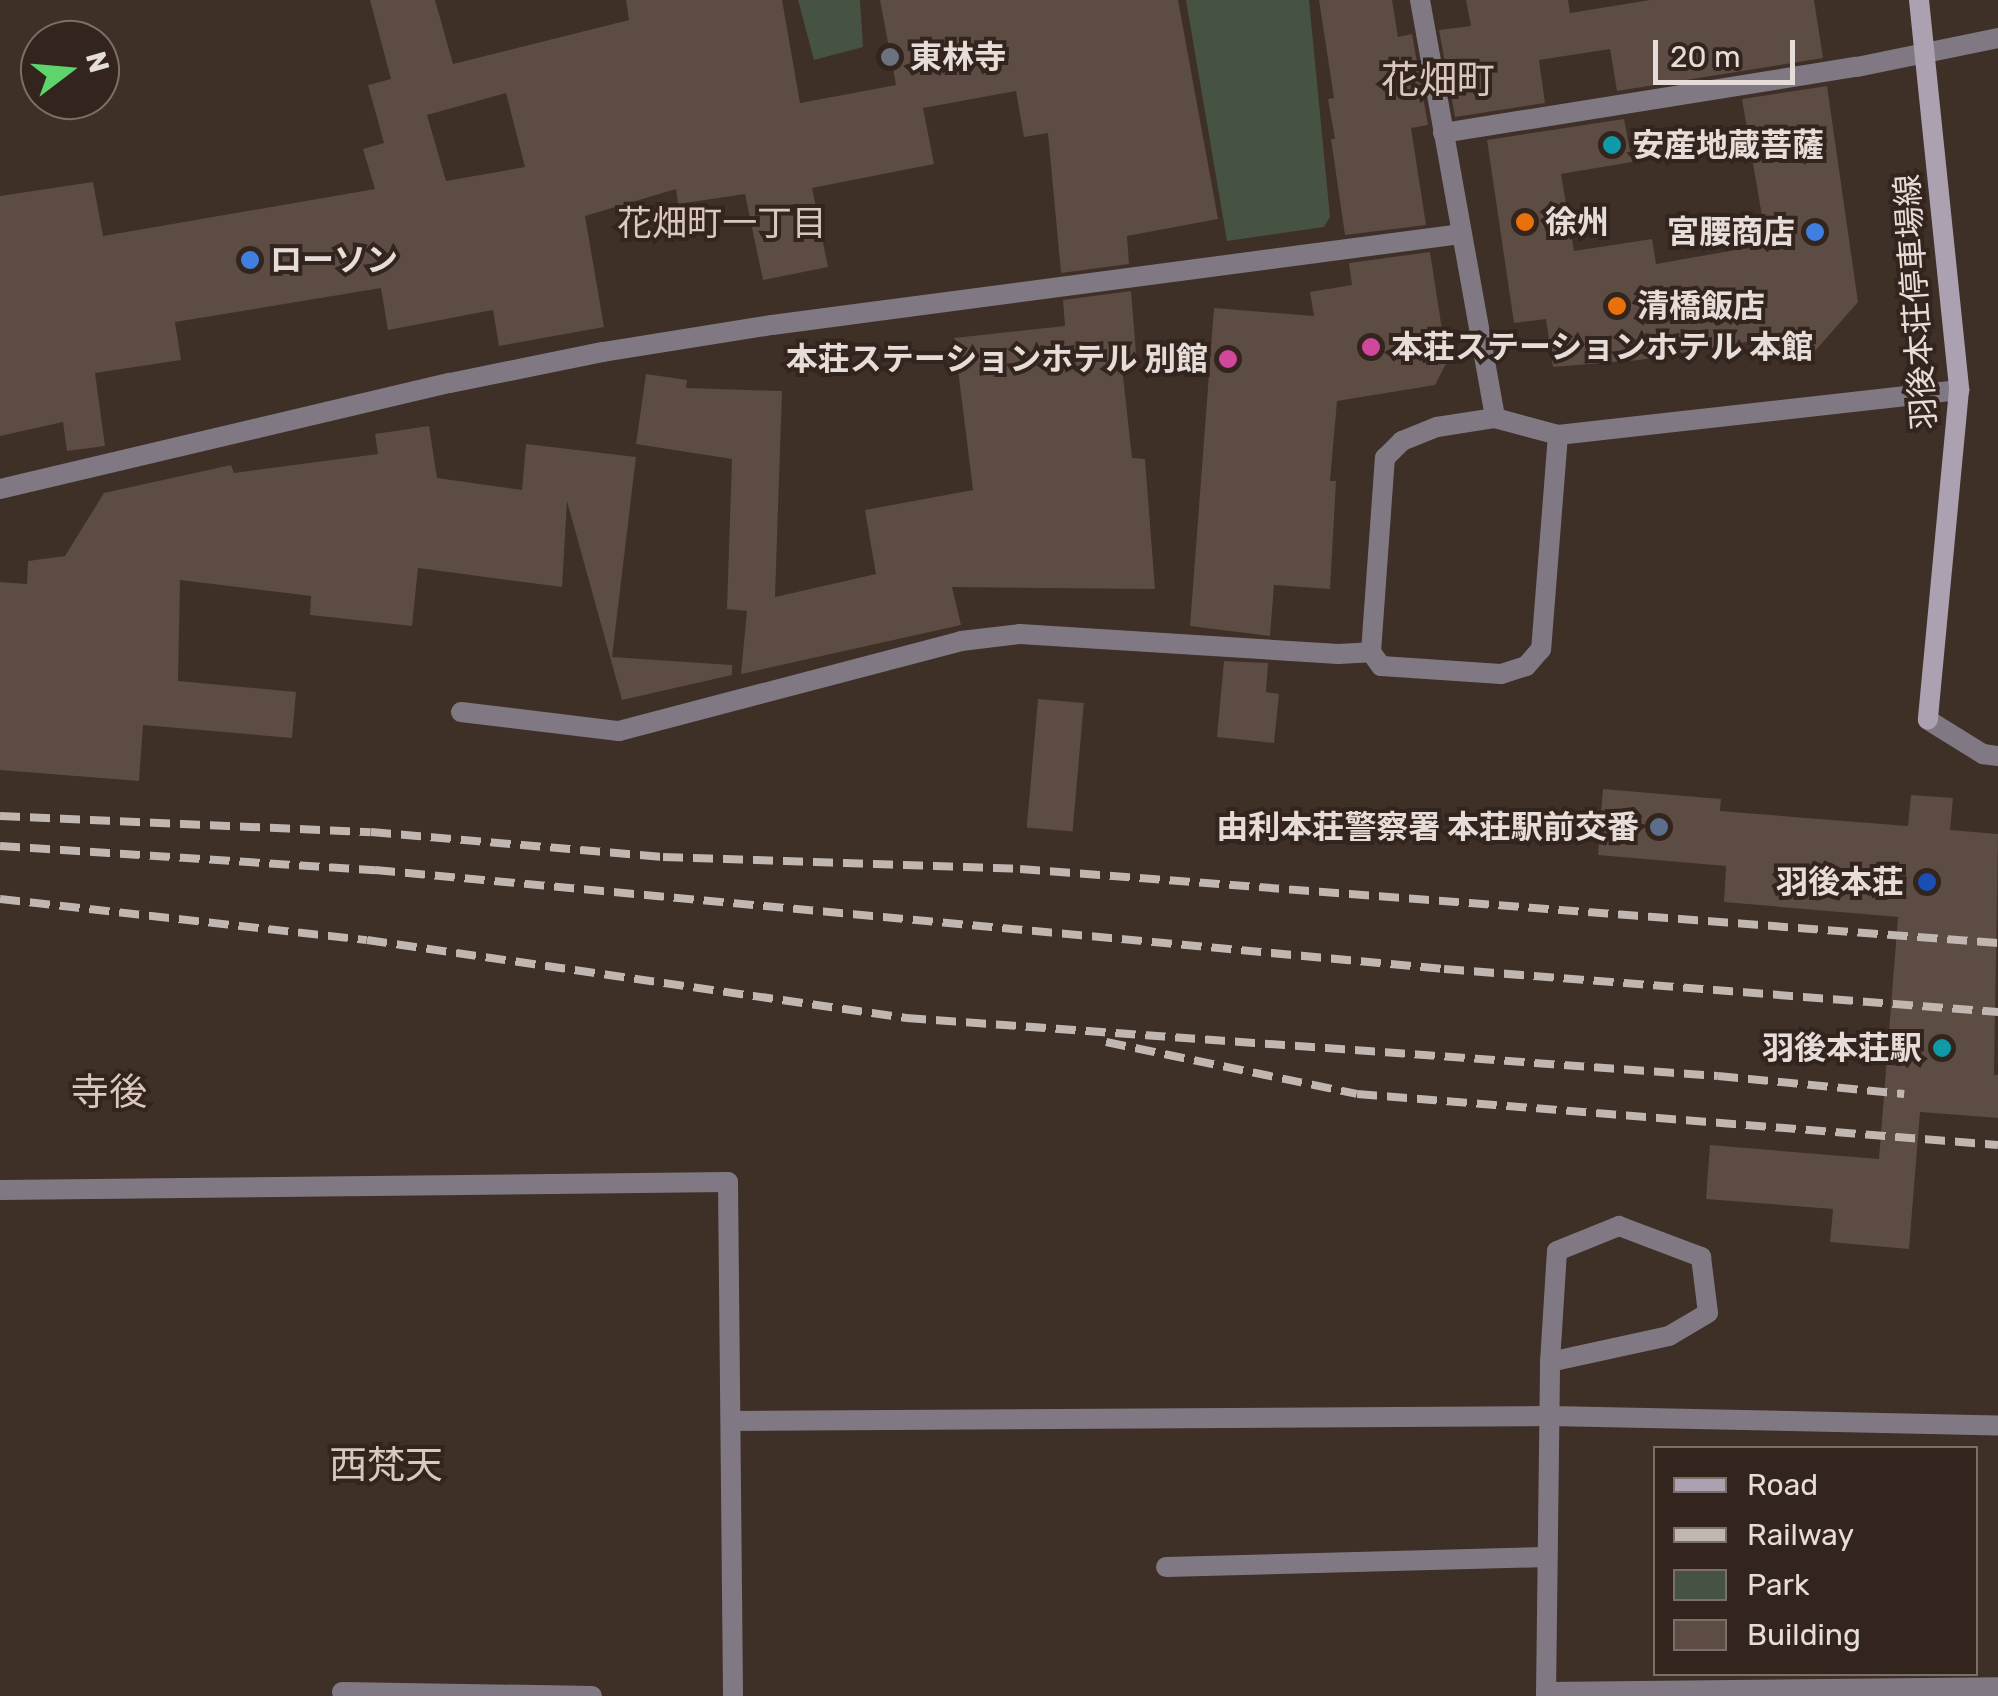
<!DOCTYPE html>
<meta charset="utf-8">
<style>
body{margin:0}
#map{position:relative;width:1998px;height:1696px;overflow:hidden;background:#3e2f27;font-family:Rubik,"Noto Sans JP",sans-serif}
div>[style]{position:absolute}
.green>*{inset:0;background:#465342}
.building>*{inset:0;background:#5c4c43;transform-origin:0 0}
.street>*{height:20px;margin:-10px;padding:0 10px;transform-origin:10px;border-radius:10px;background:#807984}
.secondary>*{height:20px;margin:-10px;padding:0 10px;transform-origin:10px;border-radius:10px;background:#aca1b1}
.rail>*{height:8px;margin-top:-4px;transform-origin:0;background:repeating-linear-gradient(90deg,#c1b6b0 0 20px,transparent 0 30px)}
.dots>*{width:28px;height:28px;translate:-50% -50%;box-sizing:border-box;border:5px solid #33251d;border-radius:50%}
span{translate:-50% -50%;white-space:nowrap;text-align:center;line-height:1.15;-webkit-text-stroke:8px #33251d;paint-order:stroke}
.poi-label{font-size:32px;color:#e7ddd8;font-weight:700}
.left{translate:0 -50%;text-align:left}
.right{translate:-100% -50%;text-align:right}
.street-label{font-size:32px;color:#e7ddd8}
.neighbourhood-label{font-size:35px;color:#dac7bd}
.quarter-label{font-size:38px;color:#dac7bd}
.legend{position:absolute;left:1653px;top:1446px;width:325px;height:230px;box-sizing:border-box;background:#33251d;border:2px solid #7b6f68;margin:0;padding:12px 18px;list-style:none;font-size:30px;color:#e7ddd8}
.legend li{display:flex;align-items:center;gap:20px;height:50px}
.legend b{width:50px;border:2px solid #7b6f68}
.north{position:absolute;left:20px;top:20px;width:100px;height:100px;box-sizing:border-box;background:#33251d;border:2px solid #7b6f68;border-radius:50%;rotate:74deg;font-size:28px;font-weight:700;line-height:40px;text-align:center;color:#e7ddd8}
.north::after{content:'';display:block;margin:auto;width:35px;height:45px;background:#5dd56c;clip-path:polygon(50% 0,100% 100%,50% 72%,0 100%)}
.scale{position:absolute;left:1653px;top:40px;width:142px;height:45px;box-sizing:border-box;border:5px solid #e7ddd8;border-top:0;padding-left:12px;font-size:30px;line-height:35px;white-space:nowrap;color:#e7ddd8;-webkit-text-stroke:8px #33251d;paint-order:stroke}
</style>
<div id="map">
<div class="green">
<i style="clip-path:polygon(798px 0,860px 0,863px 47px,814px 60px)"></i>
<i style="clip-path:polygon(1186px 0,1309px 0,1330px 217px,1324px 227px,1227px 241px)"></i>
</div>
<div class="building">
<i style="clip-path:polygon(evenodd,370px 0,435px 0,453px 64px,629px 20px,626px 0,782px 0,800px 103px,896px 85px,880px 0,1178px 0,1218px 219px,1127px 236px,1129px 264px,1061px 273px,1048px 133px,1024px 137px,1016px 91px,923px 108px,934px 164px,812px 188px,828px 267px,763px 280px,745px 194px,678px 204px,676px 189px,585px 216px,604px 327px,499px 346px,493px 310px,388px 330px,381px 288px,175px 322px,181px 360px,95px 373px,105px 446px,67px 451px,63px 422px,0 436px,0 196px,93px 182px,103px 236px,375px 189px,363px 149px,384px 143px,368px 85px,391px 79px,370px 0,506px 93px,525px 167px,446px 181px,427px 115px,506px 93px)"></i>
<i style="clip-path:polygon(1319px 0,1392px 0,1398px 37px,1412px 34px,1428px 125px,1411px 128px,1426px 225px,1345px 235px,1331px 139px,1335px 139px,1328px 99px,1334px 98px)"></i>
<i style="clip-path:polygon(1466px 0,1568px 0,1570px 13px,1650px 0,1814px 0,1823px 58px,1617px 91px,1610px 49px,1539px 60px,1545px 103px,1455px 117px,1439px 30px,1471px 26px)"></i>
<i style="clip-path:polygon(1827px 86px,1858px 302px,1815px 351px,1768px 357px,1765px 339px,1639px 360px,1553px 367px,1546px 319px,1514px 323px,1487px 140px,1624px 119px,1632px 162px,1561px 174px,1574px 251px,1652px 239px,1656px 264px,1758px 246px,1755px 229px,1764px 228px,1742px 99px)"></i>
<i style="clip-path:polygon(1430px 252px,1447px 362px,1435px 385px,1337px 401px,1330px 481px,1336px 481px,1330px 589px,1274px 585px,1270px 636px,1190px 626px,1214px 308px,1314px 316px,1310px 292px,1352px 285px,1349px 263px)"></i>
<i style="clip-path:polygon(1131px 291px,1137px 366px,1122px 367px,1132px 458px,1145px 459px,1155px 589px,952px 587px,961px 625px,741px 674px,747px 611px,727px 609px,732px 459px,636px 444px,646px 374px,687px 380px,686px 388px,782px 391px,775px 597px,876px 574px,865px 510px,973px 490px,954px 338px,1065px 326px,1063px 300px)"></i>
<i style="clip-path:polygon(429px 426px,437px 478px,522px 490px,526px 444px,636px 457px,612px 657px,732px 665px,732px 675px,622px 700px,567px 501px,562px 587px,418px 568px,412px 626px,310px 615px,311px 596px,180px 580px,178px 681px,296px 692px,292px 738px,143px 725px,139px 781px,0 770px,0 582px,27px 584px,28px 561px,65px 556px,104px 493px,231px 465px,234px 473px,378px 454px,375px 434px)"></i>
<i style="clip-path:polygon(1224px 661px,1268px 663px,1266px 692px,1279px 694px,1274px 743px,1217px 737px)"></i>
<i style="left:1038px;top:699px;width:46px;height:129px;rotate:5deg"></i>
<i style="clip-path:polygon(1603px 789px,1721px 799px,1720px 811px,1908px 826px,1911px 795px,1953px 798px,1950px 830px,1998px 834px,1994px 1075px,1998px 1075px,1998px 1118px,1920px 1112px,1909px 1249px,1830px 1242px,1833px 1209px,1706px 1199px,1710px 1145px,1879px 1159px,1898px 917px,1724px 902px,1726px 866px,1598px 855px)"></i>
</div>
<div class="street">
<i style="left:1420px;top:0;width:425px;rotate:79.8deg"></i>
<i style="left:1443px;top:133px;width:419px;rotate:-9.1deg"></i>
<i style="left:1857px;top:67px;width:144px;rotate:-11.6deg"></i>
<i style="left:1558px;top:435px;width:215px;rotate:94.5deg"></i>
<i style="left:1541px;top:649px;width:23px;rotate:131deg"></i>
<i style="left:1526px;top:666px;width:26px;rotate:162deg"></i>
<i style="left:1501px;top:674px;width:120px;rotate:-176.2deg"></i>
<i style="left:1381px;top:666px;width:17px;rotate:-126deg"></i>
<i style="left:1371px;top:652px;width:195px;rotate:-85.9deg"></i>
<i style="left:1385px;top:458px;width:24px;rotate:-45deg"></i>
<i style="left:1402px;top:441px;width:38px;rotate:-22deg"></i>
<i style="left:1437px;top:427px;width:59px;rotate:-8.8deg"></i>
<i style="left:1495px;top:418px;width:65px;rotate:15.1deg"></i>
<i style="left:1558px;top:435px;width:404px;rotate:-6.4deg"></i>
<i style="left:0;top:489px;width:462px;rotate:-13.3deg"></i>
<i style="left:450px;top:383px;width:156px;rotate:-11.5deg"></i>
<i style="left:603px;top:352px;width:171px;rotate:-9.1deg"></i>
<i style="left:772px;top:325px;width:694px;rotate:-7.53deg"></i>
<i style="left:461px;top:712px;width:159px;rotate:6.9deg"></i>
<i style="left:619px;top:731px;width:354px;rotate:-14.7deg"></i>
<i style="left:961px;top:641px;width:59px;rotate:-6.8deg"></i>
<i style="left:1020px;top:634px;width:319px;rotate:3.6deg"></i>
<i style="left:1338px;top:654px;width:33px;rotate:-3deg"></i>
<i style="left:1928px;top:720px;width:65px;rotate:31.7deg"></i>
<i style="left:1983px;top:754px;width:15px;rotate:8deg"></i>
<i style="left:0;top:1190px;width:728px;rotate:-0.63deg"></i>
<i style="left:728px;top:1182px;width:514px;rotate:89.44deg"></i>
<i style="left:732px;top:1421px;width:818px;rotate:-0.35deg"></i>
<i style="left:1550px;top:1416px;width:448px;rotate:1.2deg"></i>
<i style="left:1166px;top:1567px;width:380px;rotate:-1.5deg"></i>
<i style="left:342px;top:1692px;width:250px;rotate:0.9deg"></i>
<i style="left:1546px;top:1692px;width:452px;rotate:-0.6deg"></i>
<i style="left:1546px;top:1696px;width:334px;rotate:-89.3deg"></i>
<i style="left:1550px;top:1362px;width:111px;rotate:-86.4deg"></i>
<i style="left:1557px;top:1251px;width:67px;rotate:-22deg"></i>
<i style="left:1619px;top:1226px;width:88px;rotate:20.7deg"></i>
<i style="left:1701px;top:1257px;width:56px;rotate:82.9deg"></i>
<i style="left:1708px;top:1313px;width:45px;rotate:149.5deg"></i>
<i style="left:1669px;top:1336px;width:122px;rotate:167.7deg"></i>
</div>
<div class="secondary">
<i style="left:1919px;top:0;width:392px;rotate:84.1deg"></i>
<i style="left:1959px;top:390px;width:331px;rotate:95.4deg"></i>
</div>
<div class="rail">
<i style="left:0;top:816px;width:371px;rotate:2.5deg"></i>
<i style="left:371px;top:832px;width:293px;rotate:4.9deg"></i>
<i style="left:663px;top:857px;width:357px;rotate:1.9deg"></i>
<i style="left:1020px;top:869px;width:981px;rotate:4.33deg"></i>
<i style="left:0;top:846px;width:376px;rotate:3.7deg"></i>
<i style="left:375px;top:870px;width:1074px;rotate:5.29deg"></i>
<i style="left:1444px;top:969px;width:556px;rotate:4.44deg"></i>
<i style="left:0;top:899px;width:369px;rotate:6.4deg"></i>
<i style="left:367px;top:940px;width:545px;rotate:8.23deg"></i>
<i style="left:906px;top:1018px;width:814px;rotate:4.09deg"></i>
<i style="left:1718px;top:1076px;width:187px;rotate:5.5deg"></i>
<i style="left:1106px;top:1042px;width:256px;rotate:11.7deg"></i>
<i style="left:1357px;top:1094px;width:643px;rotate:4.55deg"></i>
</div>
<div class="dots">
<i style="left:890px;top:57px;background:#6b7280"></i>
<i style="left:1612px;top:145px;background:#0f9aa8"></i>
<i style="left:1525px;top:222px;background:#e8710a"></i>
<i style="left:1815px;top:232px;background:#3f7fe0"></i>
<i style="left:250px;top:260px;background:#3f7fe0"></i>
<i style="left:1617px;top:306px;background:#e8710a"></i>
<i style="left:1371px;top:347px;background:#d1479c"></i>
<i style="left:1228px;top:359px;background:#d1479c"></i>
<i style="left:1659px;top:827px;background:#5c6f8a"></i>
<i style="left:1927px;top:882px;background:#1a4fb4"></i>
<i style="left:1942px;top:1048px;background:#0f9aa8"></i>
</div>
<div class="poi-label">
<span class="left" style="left:910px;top:57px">東林寺</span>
<span class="left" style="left:1632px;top:145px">安産地蔵菩薩</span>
<span class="left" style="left:1545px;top:222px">徐州</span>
<span class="right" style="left:1795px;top:232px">宮腰商店</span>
<span class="left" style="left:270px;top:260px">ローソン</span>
<span class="left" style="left:1637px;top:306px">清橋飯店</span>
<span class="left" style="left:1391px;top:347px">本荘ステーションホテル 本館</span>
<span class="right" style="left:1208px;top:359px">本荘ステーションホテル 別館</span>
<span class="right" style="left:1639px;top:827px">由利本荘警察署 本荘駅前交番</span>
<span class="right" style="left:1904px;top:882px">羽後本荘</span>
<span class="right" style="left:1922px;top:1048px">羽後本荘駅</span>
</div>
<div class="street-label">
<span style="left:1916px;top:302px;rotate:-94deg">羽後本荘停車場線</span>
</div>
<div class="neighbourhood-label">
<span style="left:722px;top:223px">花畑町一丁目</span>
</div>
<div class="quarter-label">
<span style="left:1438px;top:81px">花畑町</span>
<span style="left:109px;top:1093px">寺後</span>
<span style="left:386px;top:1466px">西梵天</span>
</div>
<ul class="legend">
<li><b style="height:12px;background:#aca1b1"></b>Road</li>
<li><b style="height:12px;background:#c1b6b0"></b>Railway</li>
<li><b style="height:28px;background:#465342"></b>Park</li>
<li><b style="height:28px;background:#5c4c43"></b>Building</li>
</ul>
<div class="north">N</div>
<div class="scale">20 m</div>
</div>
